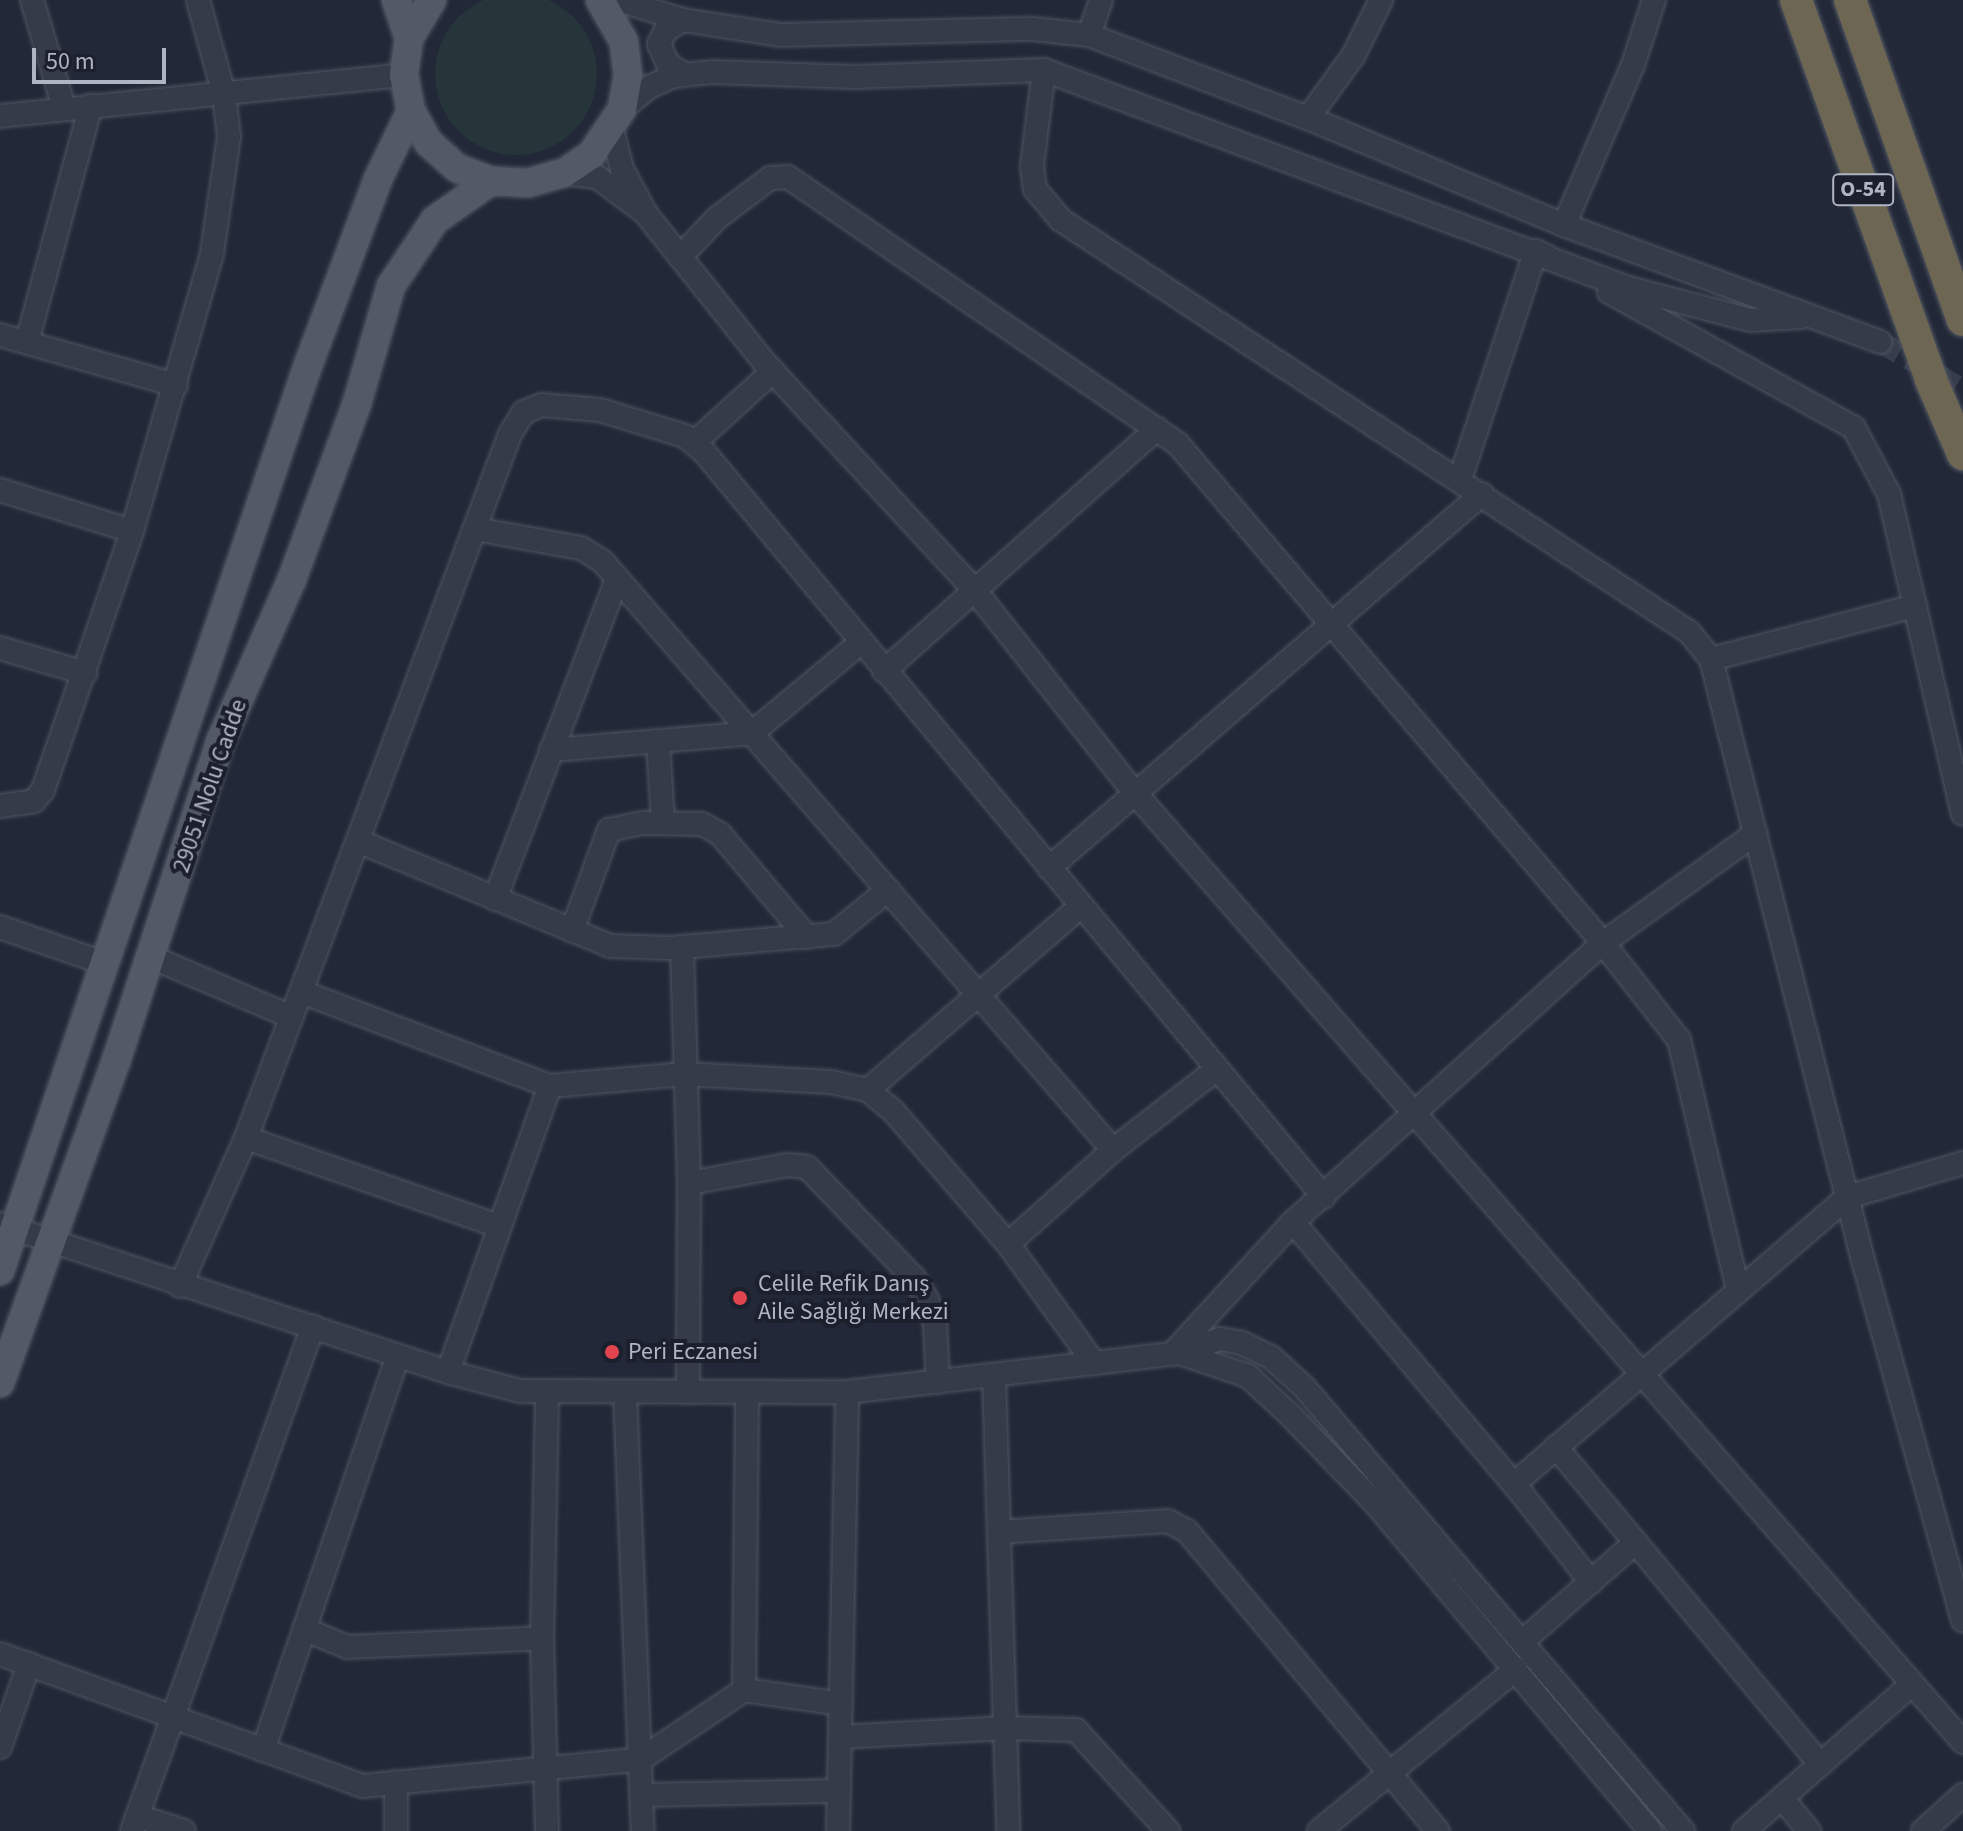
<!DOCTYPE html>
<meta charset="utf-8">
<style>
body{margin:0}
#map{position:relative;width:1963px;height:1831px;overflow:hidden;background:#222837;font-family:"Source Sans 3",sans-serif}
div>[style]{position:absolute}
.green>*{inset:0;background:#253539}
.round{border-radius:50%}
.minor-tunnel>*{height:22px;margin-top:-11px;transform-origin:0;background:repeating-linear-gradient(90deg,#373d4c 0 22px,transparent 0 33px)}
.roads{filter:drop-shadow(0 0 2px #505562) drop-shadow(0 0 2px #505562)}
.minor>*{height:22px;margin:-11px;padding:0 11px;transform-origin:11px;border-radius:11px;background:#353b47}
.major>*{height:28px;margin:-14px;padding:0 14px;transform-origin:14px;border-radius:14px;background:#535967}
.highway>*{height:32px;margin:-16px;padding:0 16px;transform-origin:16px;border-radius:16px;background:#6d6653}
.dots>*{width:22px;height:22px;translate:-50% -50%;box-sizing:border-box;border:4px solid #1b202c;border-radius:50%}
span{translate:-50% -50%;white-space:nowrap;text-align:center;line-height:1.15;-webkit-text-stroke:8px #1b202c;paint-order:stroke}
.shield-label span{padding:2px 6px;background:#1b202c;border:2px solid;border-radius:6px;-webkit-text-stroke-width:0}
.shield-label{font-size:22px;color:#b0b5c4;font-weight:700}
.street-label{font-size:24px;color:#b0b5c4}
.poi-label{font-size:24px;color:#b0b5c4}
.left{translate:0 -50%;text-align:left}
.scale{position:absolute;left:32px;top:48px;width:134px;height:36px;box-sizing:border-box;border:4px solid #b0b5c4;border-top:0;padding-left:10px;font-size:24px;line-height:28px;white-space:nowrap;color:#b0b5c4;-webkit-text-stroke:6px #1b202c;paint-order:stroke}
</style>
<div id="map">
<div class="green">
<i class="round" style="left:435px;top:-7px;width:162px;height:162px"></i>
</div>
<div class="minor-tunnel">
<i style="left:1880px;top:342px;width:96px;rotate:30deg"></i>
</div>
<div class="roads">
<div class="minor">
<i style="left:32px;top:0;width:113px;rotate:73.5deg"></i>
<i style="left:618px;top:0;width:68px;rotate:17.1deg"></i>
<i style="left:683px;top:20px;width:98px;rotate:8.8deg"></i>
<i style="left:780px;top:35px;width:253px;rotate:-1.4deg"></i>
<i style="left:1033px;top:29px;width:56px;rotate:6.1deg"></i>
<i style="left:1089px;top:35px;width:234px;rotate:20.8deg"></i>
<i style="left:1308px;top:118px;width:277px;rotate:22.7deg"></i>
<i style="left:1564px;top:225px;width:337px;rotate:20.3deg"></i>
<i style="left:683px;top:20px;width:20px;rotate:150deg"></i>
<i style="left:666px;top:30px;width:16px;rotate:117deg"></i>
<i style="left:659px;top:44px;width:22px;rotate:66deg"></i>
<i style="left:668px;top:64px;width:20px;rotate:33deg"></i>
<i style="left:1089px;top:35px;width:37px;rotate:-71deg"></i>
<i style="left:1044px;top:70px;width:97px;rotate:97.1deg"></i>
<i style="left:1032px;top:166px;width:23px;rotate:83deg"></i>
<i style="left:1035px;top:189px;width:40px;rotate:50deg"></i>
<i style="left:1061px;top:220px;width:751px;rotate:33.27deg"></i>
<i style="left:1689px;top:632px;width:35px;rotate:51deg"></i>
<i style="left:1711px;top:659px;width:620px;rotate:75.81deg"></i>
<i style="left:1863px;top:1260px;width:374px;rotate:74.5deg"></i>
<i style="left:622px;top:109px;width:35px;rotate:-39deg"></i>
<i style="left:649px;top:87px;width:27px;rotate:-24deg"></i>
<i style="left:674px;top:76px;width:39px;rotate:-6deg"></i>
<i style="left:713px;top:72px;width:142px;rotate:2deg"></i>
<i style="left:855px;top:77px;width:189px;rotate:-2.1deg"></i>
<i style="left:1044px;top:70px;width:623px;rotate:20.47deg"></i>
<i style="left:1628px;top:288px;width:126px;rotate:14.7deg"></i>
<i style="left:1750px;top:320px;width:52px;rotate:-3.3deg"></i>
<i style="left:0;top:116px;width:406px;rotate:-5.8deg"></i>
<i style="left:1308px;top:118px;width:77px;rotate:-54deg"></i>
<i style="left:1353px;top:56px;width:63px;rotate:-63.4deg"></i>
<i style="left:612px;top:130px;width:40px;rotate:75.6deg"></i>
<i style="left:622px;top:169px;width:51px;rotate:61.9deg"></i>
<i style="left:646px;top:214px;width:191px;rotate:51.4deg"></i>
<i style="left:765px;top:363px;width:311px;rotate:47.3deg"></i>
<i style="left:976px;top:592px;width:255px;rotate:51.7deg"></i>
<i style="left:1134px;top:792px;width:1261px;rotate:48.89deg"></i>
<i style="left:564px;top:173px;width:33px;rotate:7deg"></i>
<i style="left:597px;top:177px;width:54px;rotate:36.7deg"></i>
<i style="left:1564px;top:225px;width:174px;rotate:-66.7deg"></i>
<i style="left:1633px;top:65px;width:68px;rotate:-72.1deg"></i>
<i style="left:680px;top:257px;width:54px;rotate:-46.5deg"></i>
<i style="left:717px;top:218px;width:66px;rotate:-37deg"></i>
<i style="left:770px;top:178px;width:18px;rotate:-3deg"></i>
<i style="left:788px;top:177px;width:471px;rotate:34.4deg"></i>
<i style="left:1177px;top:443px;width:657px;rotate:49.57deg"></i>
<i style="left:1603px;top:943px;width:123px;rotate:51.9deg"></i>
<i style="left:1679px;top:1040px;width:257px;rotate:76.7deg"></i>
<i style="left:1609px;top:292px;width:280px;rotate:29deg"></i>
<i style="left:1854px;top:428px;width:75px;rotate:62.1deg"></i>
<i style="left:1889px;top:494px;width:328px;rotate:77deg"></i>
<i style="left:0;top:335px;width:183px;rotate:15.9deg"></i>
<i style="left:27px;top:342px;width:245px;rotate:-74.9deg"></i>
<i style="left:694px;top:443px;width:107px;rotate:-42.3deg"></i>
<i style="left:1460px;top:479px;width:240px;rotate:-71.6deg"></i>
<i style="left:1536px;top:251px;width:13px;rotate:27deg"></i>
<i style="left:0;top:490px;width:138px;rotate:17.3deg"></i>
<i style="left:475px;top:529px;width:108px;rotate:10.2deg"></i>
<i style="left:581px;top:548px;width:26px;rotate:32deg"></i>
<i style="left:603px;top:562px;width:778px;rotate:49.06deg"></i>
<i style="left:0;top:648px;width:89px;rotate:16.4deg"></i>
<i style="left:1711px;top:659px;width:211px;rotate:-14.6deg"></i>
<i style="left:884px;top:671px;width:365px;rotate:-41.6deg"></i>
<i style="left:658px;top:741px;width:82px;rotate:86.5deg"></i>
<i style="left:551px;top:750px;width:202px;rotate:-4.8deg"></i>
<i style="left:752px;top:733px;width:141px;rotate:-39.8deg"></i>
<i style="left:0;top:806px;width:34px;rotate:-8deg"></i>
<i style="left:34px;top:801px;width:14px;rotate:-51deg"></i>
<i style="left:43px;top:790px;width:274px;rotate:-71deg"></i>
<i style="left:132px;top:531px;width:289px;rotate:-73.9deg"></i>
<i style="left:212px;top:253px;width:117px;rotate:-81.7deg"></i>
<i style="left:229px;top:137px;width:43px;rotate:-96.6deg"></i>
<i style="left:224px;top:94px;width:98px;rotate:-105.5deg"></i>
<i style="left:358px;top:841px;width:273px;rotate:22.6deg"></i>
<i style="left:610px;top:946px;width:60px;rotate:1.9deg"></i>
<i style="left:670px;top:948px;width:165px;rotate:-4.9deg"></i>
<i style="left:834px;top:934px;width:70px;rotate:-39.2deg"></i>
<i style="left:1049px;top:868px;width:572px;rotate:-40.82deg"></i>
<i style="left:495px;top:899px;width:342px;rotate:-69.1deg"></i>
<i style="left:0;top:927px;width:112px;rotate:19.2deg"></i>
<i style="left:572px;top:931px;width:108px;rotate:-69.9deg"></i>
<i style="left:609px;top:830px;width:35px;rotate:-12deg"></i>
<i style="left:643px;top:823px;width:59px;rotate:1deg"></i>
<i style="left:702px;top:824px;width:21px;rotate:29deg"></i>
<i style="left:720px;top:834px;width:135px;rotate:49.8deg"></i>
<i style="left:682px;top:947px;width:236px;rotate:88.3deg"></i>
<i style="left:689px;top:1183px;width:209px;rotate:90.3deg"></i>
<i style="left:151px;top:957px;width:153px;rotate:23.1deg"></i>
<i style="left:302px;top:992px;width:265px;rotate:20.8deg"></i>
<i style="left:550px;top:1086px;width:135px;rotate:-5.1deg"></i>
<i style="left:684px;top:1074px;width:147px;rotate:3.1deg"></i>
<i style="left:831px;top:1082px;width:38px;rotate:12deg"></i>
<i style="left:868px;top:1090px;width:34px;rotate:40deg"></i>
<i style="left:894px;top:1112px;width:174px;rotate:49.2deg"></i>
<i style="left:1008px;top:1244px;width:147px;rotate:54.1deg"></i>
<i style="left:868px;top:1090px;width:281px;rotate:-40.8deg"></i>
<i style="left:246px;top:1138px;width:265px;rotate:19.2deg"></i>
<i style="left:689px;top:1183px;width:101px;rotate:-10.3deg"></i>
<i style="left:788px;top:1165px;width:19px;rotate:6deg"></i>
<i style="left:807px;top:1167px;width:154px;rotate:46.1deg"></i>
<i style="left:914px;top:1278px;width:26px;rotate:59deg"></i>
<i style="left:927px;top:1300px;width:24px;rotate:71deg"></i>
<i style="left:935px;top:1323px;width:59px;rotate:87.1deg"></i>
<i style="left:1293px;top:1222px;width:343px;rotate:49.9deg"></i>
<i style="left:1514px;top:1484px;width:440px;rotate:-40.7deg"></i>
<i style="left:1848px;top:1197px;width:120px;rotate:-16.5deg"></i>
<i style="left:0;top:1224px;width:472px;rotate:18.3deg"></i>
<i style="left:448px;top:1372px;width:74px;rotate:14.8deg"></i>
<i style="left:520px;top:1391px;width:327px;rotate:0.2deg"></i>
<i style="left:847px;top:1392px;width:333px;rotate:-6.7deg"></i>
<i style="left:1178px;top:1353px;width:44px;rotate:-18.4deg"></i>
<i style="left:1220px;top:1339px;width:22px;rotate:10deg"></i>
<i style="left:1242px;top:1343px;width:32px;rotate:26deg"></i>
<i style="left:1271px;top:1357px;width:45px;rotate:42.3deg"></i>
<i style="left:1304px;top:1387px;width:584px;rotate:49.52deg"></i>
<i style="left:1008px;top:1244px;width:141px;rotate:-41.8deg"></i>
<i style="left:1113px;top:1150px;width:132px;rotate:-37.9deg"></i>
<i style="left:180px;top:1286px;width:162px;rotate:-66deg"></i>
<i style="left:246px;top:1138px;width:752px;rotate:-69.44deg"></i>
<i style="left:510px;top:434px;width:26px;rotate:-58deg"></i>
<i style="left:524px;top:412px;width:18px;rotate:-22deg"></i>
<i style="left:541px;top:405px;width:59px;rotate:4.8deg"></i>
<i style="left:600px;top:410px;width:89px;rotate:17deg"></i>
<i style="left:685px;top:436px;width:25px;rotate:40deg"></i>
<i style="left:704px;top:452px;width:969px;rotate:50.23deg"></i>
<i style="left:1180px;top:1353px;width:72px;rotate:18.7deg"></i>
<i style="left:1248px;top:1376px;width:59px;rotate:42.9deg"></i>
<i style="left:1291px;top:1416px;width:121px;rotate:46deg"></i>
<i style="left:1375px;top:1503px;width:428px;rotate:50deg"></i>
<i style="left:1172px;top:1354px;width:179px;rotate:-47.5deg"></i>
<i style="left:1293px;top:1222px;width:417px;rotate:-42deg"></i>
<i style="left:1603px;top:943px;width:188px;rotate:-35.7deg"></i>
<i style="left:448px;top:1372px;width:304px;rotate:-70.4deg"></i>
<i style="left:994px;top:1375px;width:456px;rotate:88.2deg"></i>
<i style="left:625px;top:1392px;width:439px;rotate:87.7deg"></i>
<i style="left:1556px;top:1447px;width:413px;rotate:50.2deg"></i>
<i style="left:1514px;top:1484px;width:125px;rotate:51.8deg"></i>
<i style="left:999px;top:1532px;width:169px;rotate:-3.7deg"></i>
<i style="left:1168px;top:1521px;width:21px;rotate:28deg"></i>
<i style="left:1187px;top:1531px;width:391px;rotate:50.1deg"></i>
<i style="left:304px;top:1629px;width:47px;rotate:22.7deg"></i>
<i style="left:347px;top:1647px;width:195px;rotate:-2.6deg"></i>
<i style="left:1523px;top:1641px;width:150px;rotate:-41.2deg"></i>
<i style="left:0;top:1654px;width:386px;rotate:20deg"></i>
<i style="left:363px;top:1786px;width:279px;rotate:-5.5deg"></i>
<i style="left:641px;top:1759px;width:124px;rotate:-33.8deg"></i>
<i style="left:744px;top:1690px;width:98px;rotate:8.2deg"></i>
<i style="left:744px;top:1690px;width:298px;rotate:-89.4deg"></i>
<i style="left:840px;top:1737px;width:165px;rotate:-3.1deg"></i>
<i style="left:1005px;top:1728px;width:71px;rotate:1.6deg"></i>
<i style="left:1076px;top:1730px;width:137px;rotate:47.7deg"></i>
<i style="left:0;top:1747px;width:88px;rotate:-70.7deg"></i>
<i style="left:263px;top:1750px;width:416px;rotate:-71.1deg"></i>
<i style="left:642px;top:1795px;width:197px;rotate:-1.2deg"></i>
<i style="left:1782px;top:1798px;width:43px;rotate:50.7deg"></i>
<i style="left:137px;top:1816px;width:49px;rotate:17.7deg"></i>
<i style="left:132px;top:1831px;width:536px;rotate:-70.28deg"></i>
<i style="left:396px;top:1831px;width:49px;rotate:-90deg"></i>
<i style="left:547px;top:1831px;width:193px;rotate:-91.5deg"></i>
<i style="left:542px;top:1638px;width:247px;rotate:-88.8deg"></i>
<i style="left:838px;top:1831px;width:439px;rotate:-88.8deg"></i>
<i style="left:1319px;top:1831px;width:255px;rotate:-39.4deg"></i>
<i style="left:1744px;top:1831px;width:223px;rotate:-41.2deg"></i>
<i style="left:1923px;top:1831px;width:54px;rotate:-42deg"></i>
</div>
<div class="major">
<i style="left:396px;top:0;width:40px;rotate:71.1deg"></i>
<i style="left:432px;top:0;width:44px;rotate:121.2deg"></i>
<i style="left:409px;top:38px;width:37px;rotate:98deg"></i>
<i style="left:404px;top:75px;width:37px;rotate:79deg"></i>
<i style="left:411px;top:111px;width:37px;rotate:61deg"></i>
<i style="left:429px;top:143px;width:38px;rotate:42deg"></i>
<i style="left:457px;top:168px;width:36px;rotate:21deg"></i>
<i style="left:491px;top:181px;width:37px;rotate:3deg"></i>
<i style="left:528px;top:183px;width:37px;rotate:-16deg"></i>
<i style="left:564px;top:173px;width:32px;rotate:-34deg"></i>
<i style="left:591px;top:155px;width:55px;rotate:-56deg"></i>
<i style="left:622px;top:109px;width:34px;rotate:-80deg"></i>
<i style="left:628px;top:76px;width:34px;rotate:-97deg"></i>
<i style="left:624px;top:42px;width:48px;rotate:-119.7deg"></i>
<i style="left:0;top:1271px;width:954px;rotate:-71.22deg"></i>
<i style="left:307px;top:368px;width:202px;rotate:-69.4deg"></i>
<i style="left:378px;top:179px;width:76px;rotate:-64.1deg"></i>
<i style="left:0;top:1383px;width:342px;rotate:-70.2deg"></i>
<i style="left:116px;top:1061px;width:338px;rotate:-71.9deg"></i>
<i style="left:221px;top:740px;width:176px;rotate:-66.2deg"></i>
<i style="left:292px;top:579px;width:188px;rotate:-69.7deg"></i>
<i style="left:357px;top:403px;width:122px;rotate:-73.8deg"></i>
<i style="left:391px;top:286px;width:79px;rotate:-56.3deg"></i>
<i style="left:435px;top:220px;width:68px;rotate:-34.9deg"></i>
</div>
<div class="highway">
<i style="left:1796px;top:0;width:403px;rotate:70.4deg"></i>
<i style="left:1931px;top:380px;width:81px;rotate:66.6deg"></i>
<i style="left:1850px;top:0;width:339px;rotate:70.6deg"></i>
</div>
</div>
<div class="dots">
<i style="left:740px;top:1298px;background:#e0444e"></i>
<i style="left:612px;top:1352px;background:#e0444e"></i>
</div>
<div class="shield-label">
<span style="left:1863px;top:190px">O-54</span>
</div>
<div class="street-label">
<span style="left:210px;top:786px;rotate:-71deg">29051 Nolu Cadde</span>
</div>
<div class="poi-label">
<span class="left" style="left:758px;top:1298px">Celile Refik Danış<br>Aile Sağlığı Merkezi</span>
<span class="left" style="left:628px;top:1352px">Peri Eczanesi</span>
</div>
<div class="scale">50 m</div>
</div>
